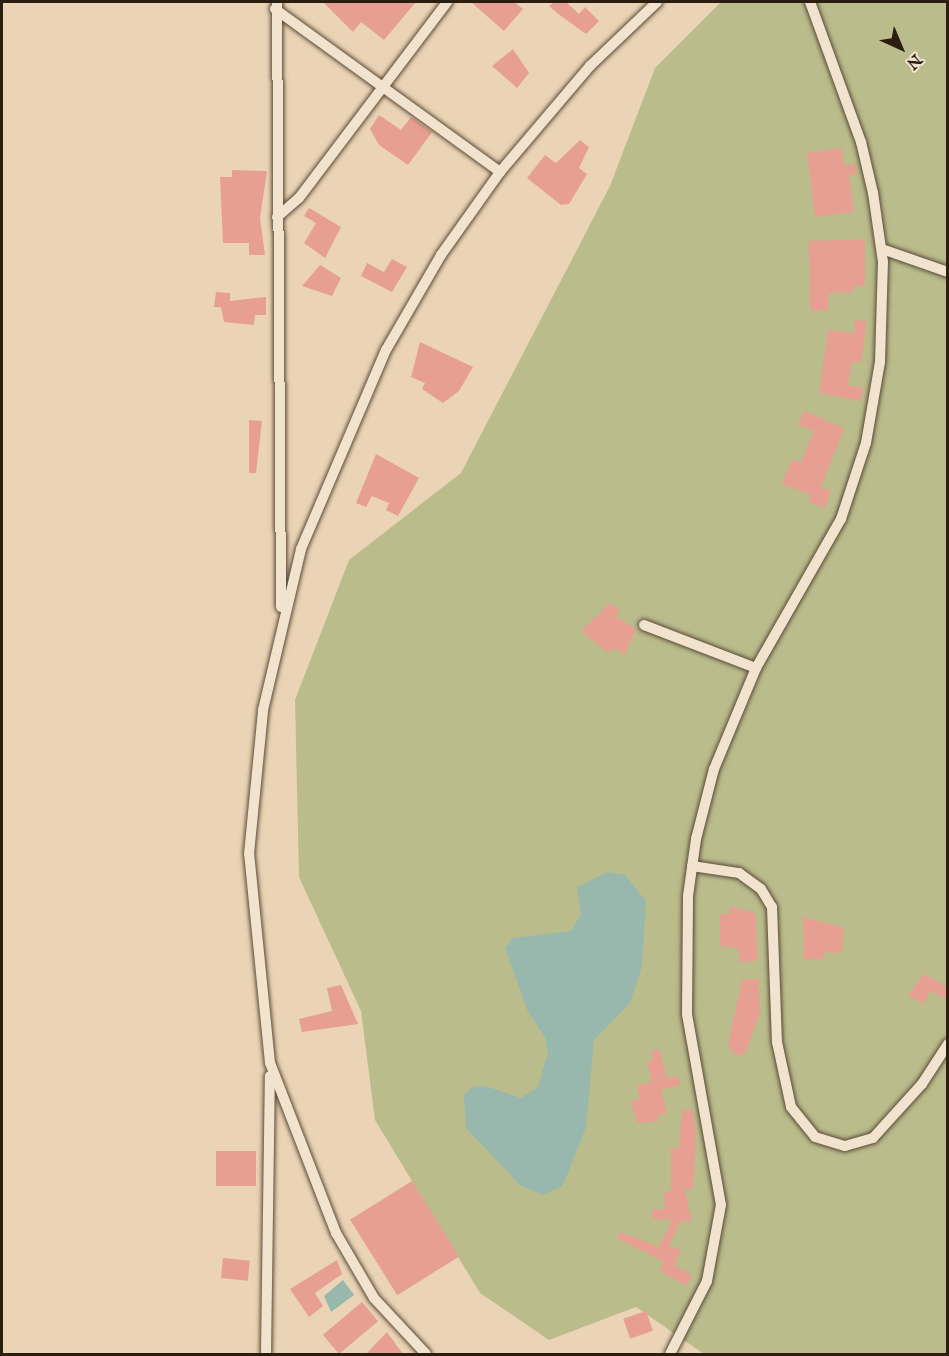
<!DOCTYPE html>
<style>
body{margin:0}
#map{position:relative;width:949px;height:1356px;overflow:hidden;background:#ebd4b5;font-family:"IM FELL English",serif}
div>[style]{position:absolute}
.green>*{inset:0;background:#babc8c}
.water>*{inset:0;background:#98b8ad}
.building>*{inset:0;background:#e69f91;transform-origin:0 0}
.roads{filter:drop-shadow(0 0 2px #5b4b39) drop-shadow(0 0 2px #5b4b39)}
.street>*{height:10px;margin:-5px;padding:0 5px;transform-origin:5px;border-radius:5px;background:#f2e3cf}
span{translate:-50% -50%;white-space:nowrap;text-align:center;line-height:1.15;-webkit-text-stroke:4.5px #f2e3cf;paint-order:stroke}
.frame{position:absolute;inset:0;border:3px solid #2b1d10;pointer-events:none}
.north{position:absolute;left:871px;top:18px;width:60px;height:60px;-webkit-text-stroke:4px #f2e3cf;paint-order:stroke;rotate:136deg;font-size:16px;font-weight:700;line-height:24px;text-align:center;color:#2b1d10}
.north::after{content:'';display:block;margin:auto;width:21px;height:27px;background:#2b1d10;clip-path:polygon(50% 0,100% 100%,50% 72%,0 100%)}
</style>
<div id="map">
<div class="green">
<i style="clip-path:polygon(721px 2px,947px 2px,947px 1354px,704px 1354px,636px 1307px,549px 1340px,480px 1293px,375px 1120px,361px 1011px,299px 877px,295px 700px,349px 560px,461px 473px,610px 186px,655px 68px)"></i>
</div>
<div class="water">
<i style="clip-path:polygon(608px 872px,625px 875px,646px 901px,642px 966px,630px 1003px,594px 1040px,586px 1127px,567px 1175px,562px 1186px,542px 1195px,520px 1185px,466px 1128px,464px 1095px,474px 1086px,488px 1087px,521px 1098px,538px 1087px,548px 1052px,545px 1037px,528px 1012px,505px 948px,513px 938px,571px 931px,581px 914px,577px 887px)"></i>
<i style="clip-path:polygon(343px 1280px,354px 1295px,331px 1312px,324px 1296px)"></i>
</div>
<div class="building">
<i style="clip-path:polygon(323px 2px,416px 2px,384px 40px,361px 22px,353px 32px)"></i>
<i style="clip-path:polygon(471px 2px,514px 2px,523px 9px,504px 31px)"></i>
<i style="clip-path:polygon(554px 2px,566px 2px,579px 14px,585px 7px,599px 21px,586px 34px,557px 13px,549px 6px)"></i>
<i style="clip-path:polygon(513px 49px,529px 73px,517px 88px,492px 66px)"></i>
<i style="clip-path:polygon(379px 115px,401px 130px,411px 117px,432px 132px,408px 165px,379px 145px,370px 129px)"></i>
<i style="clip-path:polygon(580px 140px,589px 147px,579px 168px,587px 174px,569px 204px,561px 205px,527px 178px,545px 155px,556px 163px)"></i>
<i style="clip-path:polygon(842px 148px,844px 165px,856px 164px,857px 174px,849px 175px,854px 212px,815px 217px,807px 153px)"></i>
<i style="clip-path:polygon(232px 170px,267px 171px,260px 218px,265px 255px,249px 255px,249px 243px,223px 243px,220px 177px,232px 177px)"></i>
<i style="clip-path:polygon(309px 208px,341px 227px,325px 258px,304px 243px,316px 223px,304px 216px)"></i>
<i style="clip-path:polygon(865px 239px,865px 286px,853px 286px,853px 292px,828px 293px,828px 310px,810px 310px,809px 241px)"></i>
<i style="clip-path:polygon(392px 259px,407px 267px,392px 292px,361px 276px,367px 263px,384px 272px)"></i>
<i style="clip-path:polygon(320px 265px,341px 278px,332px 296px,302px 286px)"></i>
<i style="clip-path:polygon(216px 292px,230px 293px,230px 301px,266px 297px,266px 315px,255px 315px,254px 325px,224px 322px,221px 307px,214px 307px)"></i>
<i style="clip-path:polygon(855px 320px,867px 321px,861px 363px,852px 362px,848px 385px,863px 388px,861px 401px,819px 393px,828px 330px,854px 333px)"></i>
<i style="clip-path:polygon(420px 342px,473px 367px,459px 391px,443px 403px,422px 389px,425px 383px,411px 377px)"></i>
<i style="clip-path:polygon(804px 411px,844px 428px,821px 488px,831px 491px,825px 508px,808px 502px,811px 495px,782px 484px,792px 459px,801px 462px,814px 431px,798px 424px)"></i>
<i style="clip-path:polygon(249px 420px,262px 421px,256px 473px,249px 473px)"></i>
<i style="clip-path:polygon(376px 454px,419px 478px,398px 516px,386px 510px,389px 503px,372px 496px,366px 507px,356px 503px)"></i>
<i style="clip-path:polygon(610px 603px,620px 611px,615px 616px,636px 629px,625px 654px,612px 648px,608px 653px,581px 631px)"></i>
<i style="clip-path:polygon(730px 906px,755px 913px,758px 961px,739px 962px,739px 949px,720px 945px,720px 914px,730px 914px)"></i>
<i style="clip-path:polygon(803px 917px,844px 928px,842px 953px,824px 952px,823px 959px,804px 959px)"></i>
<i style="clip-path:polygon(924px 974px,948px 987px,948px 1000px,931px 991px,923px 1004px,908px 995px)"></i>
<i style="clip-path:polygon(758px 979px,760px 1013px,745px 1054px,734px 1055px,728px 1045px,742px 980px)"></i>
<i style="clip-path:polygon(341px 985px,358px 1024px,302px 1032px,299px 1019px,332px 1011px,327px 988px)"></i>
<i style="clip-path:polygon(659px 1049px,667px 1078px,678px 1076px,680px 1085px,661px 1090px,667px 1113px,658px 1115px,659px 1121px,637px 1123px,631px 1101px,640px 1099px,637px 1085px,652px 1082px,647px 1062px,653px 1060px,651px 1052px)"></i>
<i style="clip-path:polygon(682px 1110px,693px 1110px,696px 1135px,693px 1189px,685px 1189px,692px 1222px,681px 1221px,669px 1245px,681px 1251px,674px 1265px,692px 1275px,687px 1286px,659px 1271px,664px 1262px,617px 1238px,620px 1232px,659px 1247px,672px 1220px,652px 1219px,652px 1210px,665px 1209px,664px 1192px,671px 1191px,671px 1148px,679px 1148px)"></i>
<i style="left:216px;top:1151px;width:40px;height:35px"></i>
<i style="left:412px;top:1181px;width:89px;height:73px;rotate:58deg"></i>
<i style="left:223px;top:1258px;width:27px;height:20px;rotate:6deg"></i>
<i style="clip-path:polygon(337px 1260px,342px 1274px,315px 1293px,323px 1306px,309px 1317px,290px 1289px)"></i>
<i style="left:362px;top:1302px;width:25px;height:51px;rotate:50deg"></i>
<i style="left:646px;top:1311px;width:21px;height:24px;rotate:71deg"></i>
<i style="clip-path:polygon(387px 1332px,403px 1354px,366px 1354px)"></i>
</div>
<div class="roads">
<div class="street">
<i style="left:277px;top:2px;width:605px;rotate:89.62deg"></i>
<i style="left:275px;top:9px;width:278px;rotate:35.9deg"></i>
<i style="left:277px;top:217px;width:29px;rotate:-41deg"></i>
<i style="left:299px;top:198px;width:246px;rotate:-52.9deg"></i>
<i style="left:882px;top:249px;width:70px;rotate:19.2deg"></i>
<i style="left:644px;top:625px;width:120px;rotate:21deg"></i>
<i style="left:692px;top:866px;width:48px;rotate:8.5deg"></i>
<i style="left:739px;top:873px;width:27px;rotate:36deg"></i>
<i style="left:761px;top:889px;width:21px;rotate:59deg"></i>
<i style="left:772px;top:907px;width:135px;rotate:87.9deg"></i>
<i style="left:777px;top:1042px;width:66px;rotate:77.8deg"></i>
<i style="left:791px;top:1107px;width:38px;rotate:51deg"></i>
<i style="left:815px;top:1137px;width:31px;rotate:17deg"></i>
<i style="left:845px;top:1146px;width:29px;rotate:-16deg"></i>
<i style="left:873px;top:1138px;width:73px;rotate:-47.8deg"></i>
<i style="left:922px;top:1084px;width:48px;rotate:-57deg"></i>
<i style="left:266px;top:1354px;width:278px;rotate:-89.2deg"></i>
<i style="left:426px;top:1354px;width:76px;rotate:-132.9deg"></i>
<i style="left:374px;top:1298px;width:75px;rotate:-120.3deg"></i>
<i style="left:336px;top:1233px;width:182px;rotate:-111.2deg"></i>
<i style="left:270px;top:1063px;width:210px;rotate:-95.7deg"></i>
<i style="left:249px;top:854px;width:145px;rotate:-84.4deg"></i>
<i style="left:263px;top:710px;width:165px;rotate:-76.7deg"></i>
<i style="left:301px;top:549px;width:216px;rotate:-66.9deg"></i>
<i style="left:386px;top:350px;width:110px;rotate:-59.9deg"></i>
<i style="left:441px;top:255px;width:102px;rotate:-54.6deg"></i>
<i style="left:500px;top:172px;width:139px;rotate:-49.7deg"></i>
<i style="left:590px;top:66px;width:93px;rotate:-43.7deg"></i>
<i style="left:670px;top:1354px;width:82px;rotate:-63.1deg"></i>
<i style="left:707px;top:1281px;width:77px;rotate:-79.6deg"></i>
<i style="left:721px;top:1205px;width:194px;rotate:-100.1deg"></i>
<i style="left:687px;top:1014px;width:118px;rotate:-89.5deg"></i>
<i style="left:688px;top:896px;width:58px;rotate:-82deg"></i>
<i style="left:696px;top:839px;width:72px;rotate:-75.6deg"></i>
<i style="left:714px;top:769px;width:109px;rotate:-67.4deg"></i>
<i style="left:756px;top:668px;width:172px;rotate:-60.3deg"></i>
<i style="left:841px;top:519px;width:80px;rotate:-71.8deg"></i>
<i style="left:866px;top:443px;width:82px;rotate:-80.2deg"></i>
<i style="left:880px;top:362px;width:100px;rotate:-88.3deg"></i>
<i style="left:883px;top:262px;width:70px;rotate:-98.2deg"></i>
<i style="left:873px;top:193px;width:52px;rotate:-103.2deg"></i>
<i style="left:861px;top:142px;width:149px;rotate:-110deg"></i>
</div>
</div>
<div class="frame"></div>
<div class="north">N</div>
</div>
